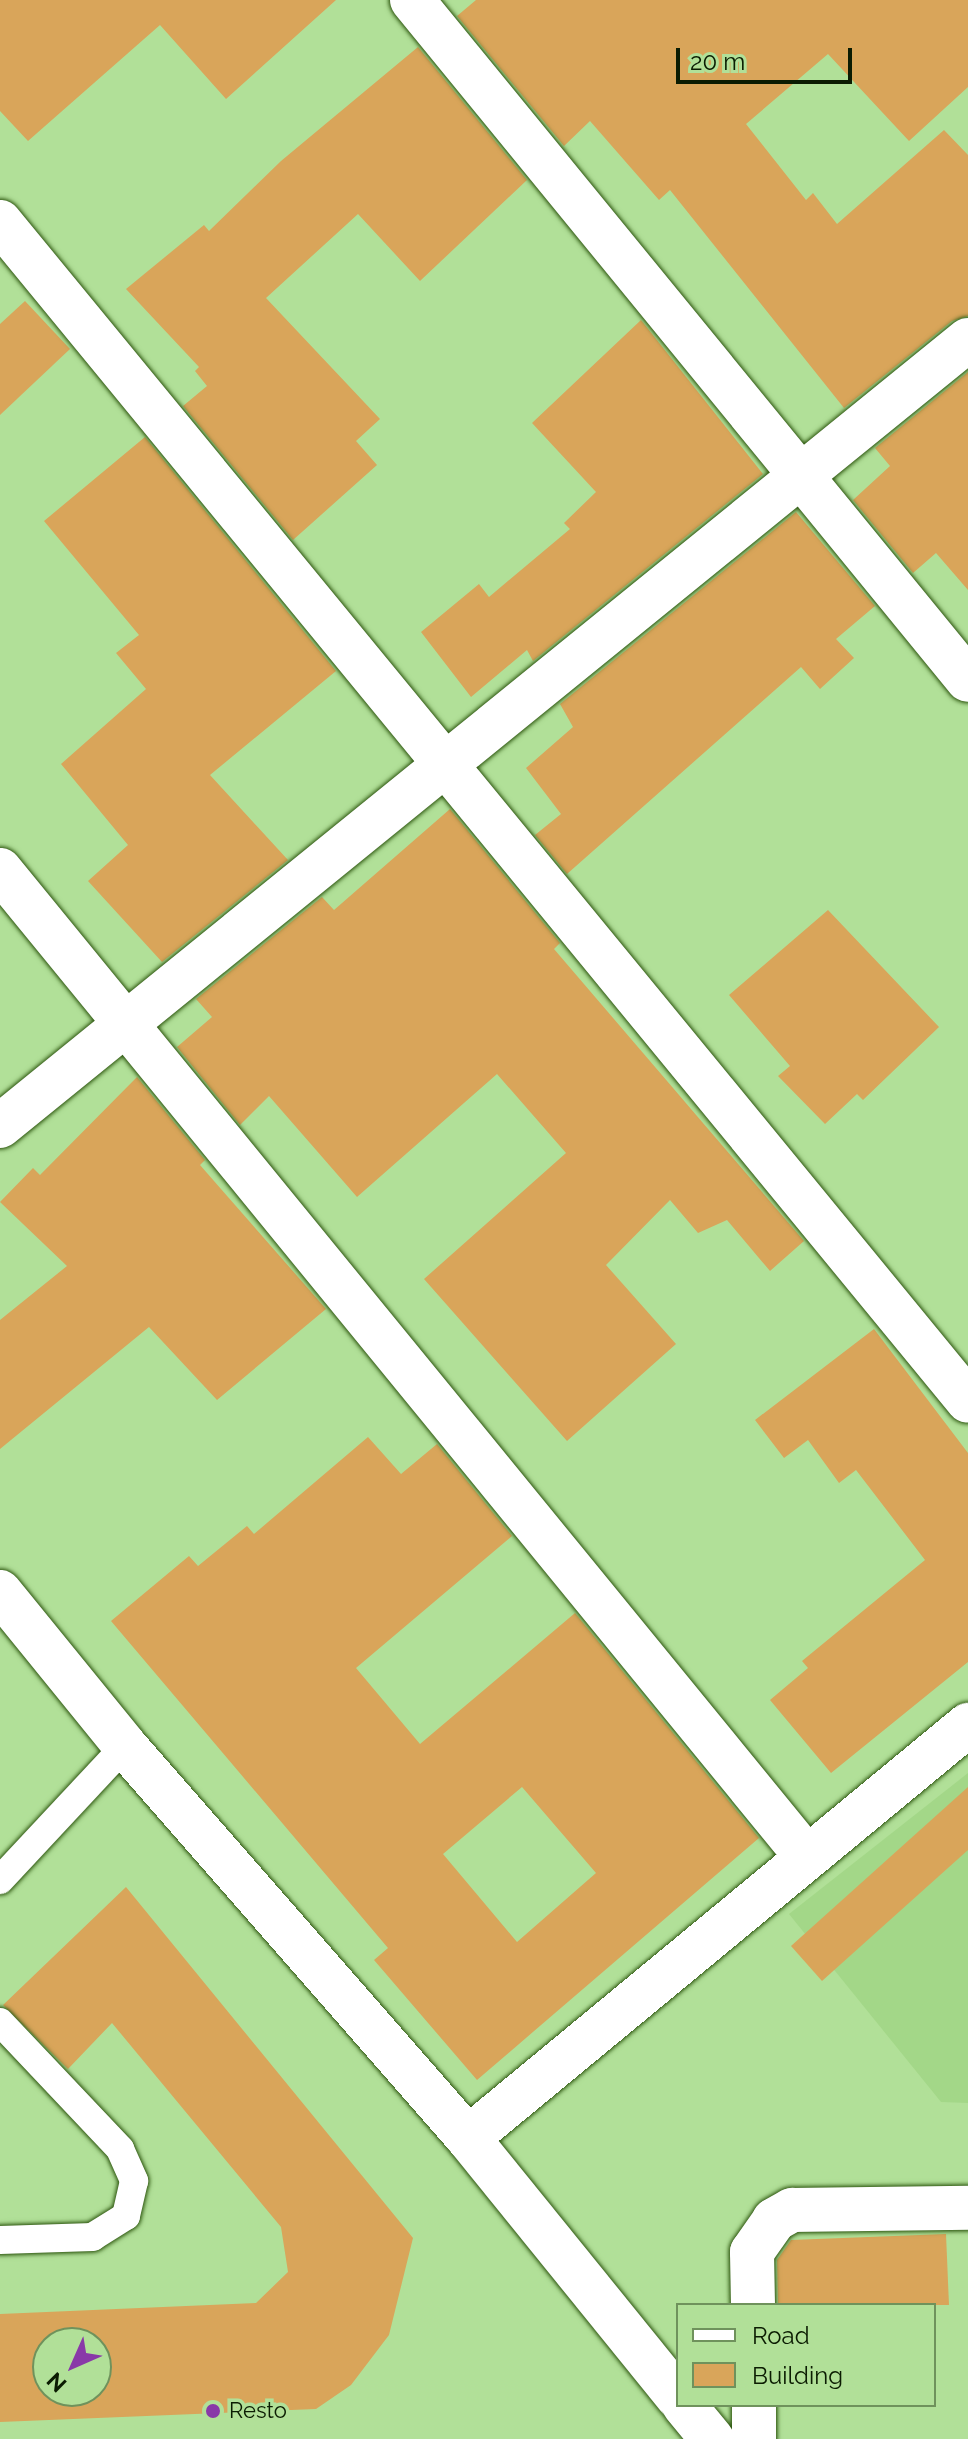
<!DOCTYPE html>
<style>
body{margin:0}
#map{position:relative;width:968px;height:2439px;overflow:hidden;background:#b1e098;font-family:Raleway,sans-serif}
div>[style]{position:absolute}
.built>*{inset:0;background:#a3d788}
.building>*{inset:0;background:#d9a55a}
.roads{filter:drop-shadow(0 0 2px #2d560f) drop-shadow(0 0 2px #2d560f)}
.lane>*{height:28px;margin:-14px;padding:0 14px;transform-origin:14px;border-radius:14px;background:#fff}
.street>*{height:44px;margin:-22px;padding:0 22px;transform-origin:22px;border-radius:22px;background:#fff}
.dots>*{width:22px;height:22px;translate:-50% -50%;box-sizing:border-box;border:4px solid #b1e098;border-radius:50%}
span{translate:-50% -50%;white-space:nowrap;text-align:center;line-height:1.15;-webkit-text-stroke:7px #b1e098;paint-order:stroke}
.poi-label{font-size:22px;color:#0b1c02}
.left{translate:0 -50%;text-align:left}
.legend{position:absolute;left:676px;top:2303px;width:260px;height:104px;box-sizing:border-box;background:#b1e098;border:2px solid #6f925c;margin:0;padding:10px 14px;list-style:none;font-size:24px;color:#0b1c02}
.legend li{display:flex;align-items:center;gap:16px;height:40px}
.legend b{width:40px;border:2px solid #6f925c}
.north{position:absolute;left:32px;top:2327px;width:80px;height:80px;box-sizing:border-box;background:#b1e098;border:2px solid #6f925c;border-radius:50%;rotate:225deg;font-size:22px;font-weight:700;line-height:32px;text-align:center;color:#0b1c02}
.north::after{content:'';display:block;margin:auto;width:28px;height:36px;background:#8939a8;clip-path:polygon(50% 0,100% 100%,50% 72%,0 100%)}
.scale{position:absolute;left:676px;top:48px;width:176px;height:36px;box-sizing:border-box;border:4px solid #0b1c02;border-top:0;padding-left:10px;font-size:24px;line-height:28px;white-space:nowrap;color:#0b1c02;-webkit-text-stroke:6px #b1e098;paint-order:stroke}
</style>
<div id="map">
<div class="built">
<i style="clip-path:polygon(968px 1773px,968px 2103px,941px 2102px,789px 1914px)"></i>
</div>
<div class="building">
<i style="clip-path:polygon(0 0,336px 0,226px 99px,160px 25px,28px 141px,0 111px)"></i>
<i style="clip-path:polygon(476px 0,968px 0,968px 87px,909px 141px,828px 54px,746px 124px,806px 200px,813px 193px,837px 224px,944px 130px,968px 155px,968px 316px,952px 321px,844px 408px,670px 190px,659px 200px,590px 121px,564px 146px,457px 16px)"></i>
<i style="clip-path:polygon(418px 47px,527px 180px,420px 281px,358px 214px,266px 298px,380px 419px,356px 441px,377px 465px,293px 540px,183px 406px,207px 386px,195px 371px,199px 367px,126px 289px,204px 225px,209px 231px,281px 161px)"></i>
<i style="clip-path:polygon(25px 301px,70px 349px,0 415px,0 324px)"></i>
<i style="clip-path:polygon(641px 320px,763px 474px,533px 661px,527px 650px,471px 697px,421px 632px,479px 584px,489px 597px,570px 529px,564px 523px,596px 492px,532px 423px)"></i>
<i style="clip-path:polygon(968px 372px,968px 590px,936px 553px,913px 573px,853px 500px,890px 466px,875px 448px)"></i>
<i style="clip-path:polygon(145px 437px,336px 671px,210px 775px,288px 860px,162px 962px,88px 881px,128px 845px,61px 764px,146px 689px,116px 653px,139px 635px,44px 521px)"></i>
<i style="clip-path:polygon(796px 512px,875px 606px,836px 639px,854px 658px,820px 689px,801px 667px,567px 874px,535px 835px,561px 814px,526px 768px,573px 727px,560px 704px)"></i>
<i style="clip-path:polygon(450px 809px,560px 943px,554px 949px,804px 1241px,770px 1271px,727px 1220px,698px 1233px,670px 1200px,606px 1265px,676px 1344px,567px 1441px,424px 1279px,566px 1153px,497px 1074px,357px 1197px,269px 1096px,240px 1125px,177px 1047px,212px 1017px,196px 999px,322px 897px,334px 910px)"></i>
<i style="clip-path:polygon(828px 910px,939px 1027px,863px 1100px,857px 1094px,825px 1124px,778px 1076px,790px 1066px,729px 995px)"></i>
<i style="clip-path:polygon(137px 1077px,205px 1160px,200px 1165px,326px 1309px,217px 1400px,149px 1327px,0 1449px,0 1320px,67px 1266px,0 1202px,33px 1168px,40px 1175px)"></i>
<i style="clip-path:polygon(874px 1329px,968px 1453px,968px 1662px,831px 1773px,770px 1700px,808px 1668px,802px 1661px,925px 1560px,856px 1470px,839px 1483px,808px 1440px,784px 1458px,755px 1420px)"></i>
<i style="clip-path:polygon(evenodd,368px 1437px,401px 1474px,437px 1444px,512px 1536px,356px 1668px,420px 1744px,575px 1613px,759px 1838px,477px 2080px,374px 1960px,388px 1948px,111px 1621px,189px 1556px,198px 1566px,247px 1526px,254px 1534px,368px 1437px,522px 1787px,596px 1873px,517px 1942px,443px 1854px,522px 1787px)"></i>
<i style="clip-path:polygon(968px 1787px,968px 1850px,822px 1981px,791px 1946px)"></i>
<i style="clip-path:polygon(evenodd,126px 1887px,413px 2238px,389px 2335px,351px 2385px,316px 2409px,0 2422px,0 2314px,256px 2303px,288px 2272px,281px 2227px,112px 2023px,68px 2069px,3px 2005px,126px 1887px,48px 2343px,96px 2343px,96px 2391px,48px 2391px,48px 2343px)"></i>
<i style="clip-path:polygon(946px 2234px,949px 2305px,778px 2305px,777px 2260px,791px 2240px)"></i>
</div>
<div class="roads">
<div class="lane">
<i style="left:0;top:1880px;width:183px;rotate:-47deg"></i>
<i style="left:0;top:2022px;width:175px;rotate:46.6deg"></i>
<i style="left:120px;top:2149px;width:35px;rotate:66deg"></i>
<i style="left:134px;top:2181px;width:36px;rotate:103deg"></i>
<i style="left:126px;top:2216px;width:39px;rotate:148deg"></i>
<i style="left:93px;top:2237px;width:93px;rotate:178.2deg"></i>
</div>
<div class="street">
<i style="left:412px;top:0;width:878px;rotate:50.73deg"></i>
<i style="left:0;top:222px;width:1525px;rotate:50.61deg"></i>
<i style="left:0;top:870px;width:1272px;rotate:50.74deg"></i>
<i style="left:0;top:1126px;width:1247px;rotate:-39.08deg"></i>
<i style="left:0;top:1592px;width:198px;rotate:50.9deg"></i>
<i style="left:125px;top:1746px;width:521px;rotate:48.81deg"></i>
<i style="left:468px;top:2138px;width:333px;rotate:51deg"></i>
<i style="left:468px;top:2138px;width:649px;rotate:-39.56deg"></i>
<i style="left:753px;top:2305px;width:53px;rotate:-91.1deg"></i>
<i style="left:752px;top:2252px;width:39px;rotate:-55deg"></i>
<i style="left:774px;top:2220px;width:21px;rotate:-29deg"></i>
<i style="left:792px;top:2210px;width:176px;rotate:-0.7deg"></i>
<i style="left:684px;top:2405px;width:44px;rotate:50.5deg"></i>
<i style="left:754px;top:2405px;width:34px;rotate:90deg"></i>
</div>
</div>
<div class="dots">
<i style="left:213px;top:2411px;background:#8939a8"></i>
</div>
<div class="poi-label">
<span class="left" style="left:229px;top:2411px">Resto</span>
</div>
<ul class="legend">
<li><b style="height:10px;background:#fff"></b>Road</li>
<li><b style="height:22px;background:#d9a55a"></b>Building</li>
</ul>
<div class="north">N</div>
<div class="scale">20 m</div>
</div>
